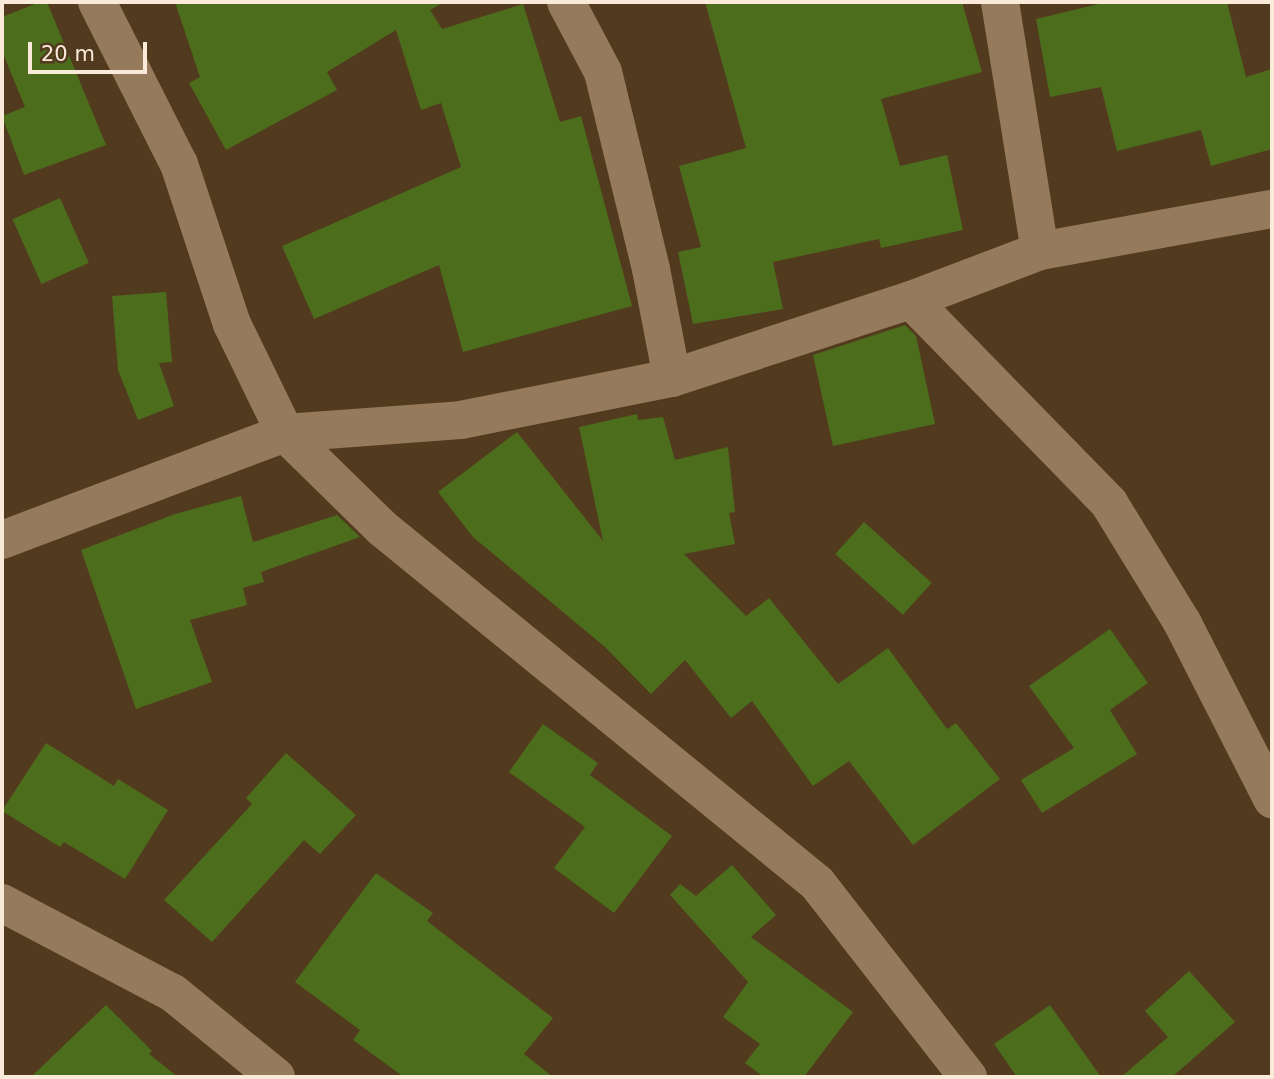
<!DOCTYPE html>
<style>
body{margin:0}
#map{position:relative;width:1274px;height:1079px;overflow:hidden;background:#523a1e;font-family:"DejaVu Sans",sans-serif}
div>[style]{position:absolute}
.building>*{inset:0;background:#4c6d1c;transform-origin:0 0}
.minor>*{height:38px;margin:-19px;padding:0 19px;transform-origin:19px;border-radius:19px;background:#957a5c}
span{translate:-50% -50%;white-space:nowrap;text-align:center;line-height:1.15;-webkit-text-stroke:7px #523a1e;paint-order:stroke}
.frame{position:absolute;inset:0;border:4px solid #f9eada;pointer-events:none}
.scale{position:absolute;left:28px;top:42px;width:119px;height:32px;box-sizing:border-box;border:4px solid #f9eada;border-top:0;padding-left:9px;font-size:21px;line-height:24px;white-space:nowrap;color:#f9eada;-webkit-text-stroke:5px #523a1e;paint-order:stroke}
</style>
<div id="map">
<div class="building">
<i style="clip-path:polygon(40px 2px,47px 2px,106px 145px,24px 175px,2px 116px,25px 107px,2px 51px,2px 17px)"></i>
<i style="clip-path:polygon(175px 2px,444px 2px,430px 10px,442px 29px,523px 4px,560px 122px,581px 116px,632px 306px,463px 352px,439px 265px,314px 319px,282px 246px,461px 167px,441px 103px,421px 110px,396px 30px,327px 72px,337px 90px,226px 150px,189px 83px,200px 77px)"></i>
<i style="clip-path:polygon(705px 2px,962px 2px,982px 72px,881px 99px,900px 166px,947px 155px,963px 230px,881px 248px,879px 239px,773px 262px,783px 309px,693px 324px,678px 252px,701px 247px,679px 166px,746px 148px)"></i>
<i style="clip-path:polygon(1107px 2px,1227px 2px,1246px 77px,1272px 69px,1272px 149px,1211px 166px,1201px 130px,1117px 151px,1101px 87px,1050px 97px,1036px 19px)"></i>
<i style="left:60px;top:198px;width:71px;height:52px;rotate:66deg"></i>
<i style="clip-path:polygon(166px 292px,172px 362px,159px 363px,174px 406px,138px 420px,118px 370px,112px 296px)"></i>
<i style="clip-path:polygon(905px 325px,916px 336px,935px 424px,833px 446px,813px 355px)"></i>
<i style="clip-path:polygon(637px 414px,638px 420px,663px 417px,675px 460px,728px 447px,735px 512px,729px 513px,735px 544px,684px 554px,746px 616px,769px 598px,838px 684px,888px 648px,947px 729px,956px 723px,1000px 779px,913px 845px,849px 761px,813px 786px,752px 701px,731px 718px,685px 660px,651px 694px,605px 647px,473px 537px,438px 492px,517px 432px,603px 541px,579px 427px)"></i>
<i style="clip-path:polygon(241px 496px,253px 542px,337px 515px,360px 537px,261px 572px,264px 582px,243px 588px,247px 605px,190px 620px,212px 682px,136px 709px,81px 550px,175px 514px)"></i>
<i style="left:864px;top:522px;width:91px;height:43px;rotate:42deg"></i>
<i style="clip-path:polygon(1110px 629px,1148px 683px,1110px 710px,1137px 754px,1042px 813px,1021px 780px,1074px 748px,1029px 686px)"></i>
<i style="clip-path:polygon(543px 724px,598px 763px,590px 775px,672px 836px,614px 913px,554px 868px,585px 827px,509px 772px)"></i>
<i style="clip-path:polygon(46px 743px,114px 786px,118px 779px,168px 810px,125px 879px,64px 842px,60px 847px,2px 811px)"></i>
<i style="clip-path:polygon(286px 753px,356px 815px,320px 854px,304px 840px,212px 942px,164px 900px,252px 804px,246px 798px)"></i>
<i style="clip-path:polygon(732px 865px,776px 915px,751px 937px,853px 1012px,804px 1077px,764px 1077px,745px 1063px,760px 1044px,723px 1017px,748px 982px,670px 895px,680px 884px,696px 896px)"></i>
<i style="clip-path:polygon(376px 873px,433px 913px,427px 921px,553px 1018px,524px 1054px,553px 1077px,404px 1077px,353px 1040px,360px 1030px,295px 982px)"></i>
<i style="clip-path:polygon(1189px 971px,1235px 1022px,1172px 1077px,1121px 1077px,1168px 1037px,1145px 1011px)"></i>
<i style="clip-path:polygon(106px 1005px,152px 1051px,149px 1054px,178px 1077px,31px 1077px)"></i>
<i style="clip-path:polygon(1050px 1005px,1101px 1077px,1017px 1077px,994px 1044px)"></i>
</div>
<div class="minor">
<i style="left:97px;top:2px;width:182px;rotate:63.2deg"></i>
<i style="left:179px;top:164px;width:169px;rotate:71.7deg"></i>
<i style="left:232px;top:324px;width:121px;rotate:64.1deg"></i>
<i style="left:285px;top:433px;width:136px;rotate:44.4deg"></i>
<i style="left:382px;top:528px;width:561px;rotate:39.22deg"></i>
<i style="left:817px;top:883px;width:246px;rotate:52.1deg"></i>
<i style="left:566px;top:2px;width:79px;rotate:62.1deg"></i>
<i style="left:603px;top:72px;width:203px;rotate:76.3deg"></i>
<i style="left:651px;top:269px;width:111px;rotate:79.1deg"></i>
<i style="left:1000px;top:2px;width:252px;rotate:80.9deg"></i>
<i style="left:911px;top:300px;width:284px;rotate:45.7deg"></i>
<i style="left:1109px;top:503px;width:140px;rotate:58.5deg"></i>
<i style="left:1182px;top:622px;width:199px;rotate:63deg"></i>
<i style="left:2px;top:540px;width:303px;rotate:-20.7deg"></i>
<i style="left:285px;top:433px;width:176px;rotate:-4.2deg"></i>
<i style="left:461px;top:420px;width:215px;rotate:-11.3deg"></i>
<i style="left:672px;top:378px;width:251px;rotate:-18.1deg"></i>
<i style="left:911px;top:300px;width:138px;rotate:-20.8deg"></i>
<i style="left:1040px;top:251px;width:236px;rotate:-10.3deg"></i>
<i style="left:2px;top:903px;width:193px;rotate:27.8deg"></i>
<i style="left:173px;top:993px;width:133px;rotate:39.2deg"></i>
</div>
<div class="frame"></div>
<div class="scale">20 m</div>
</div>
